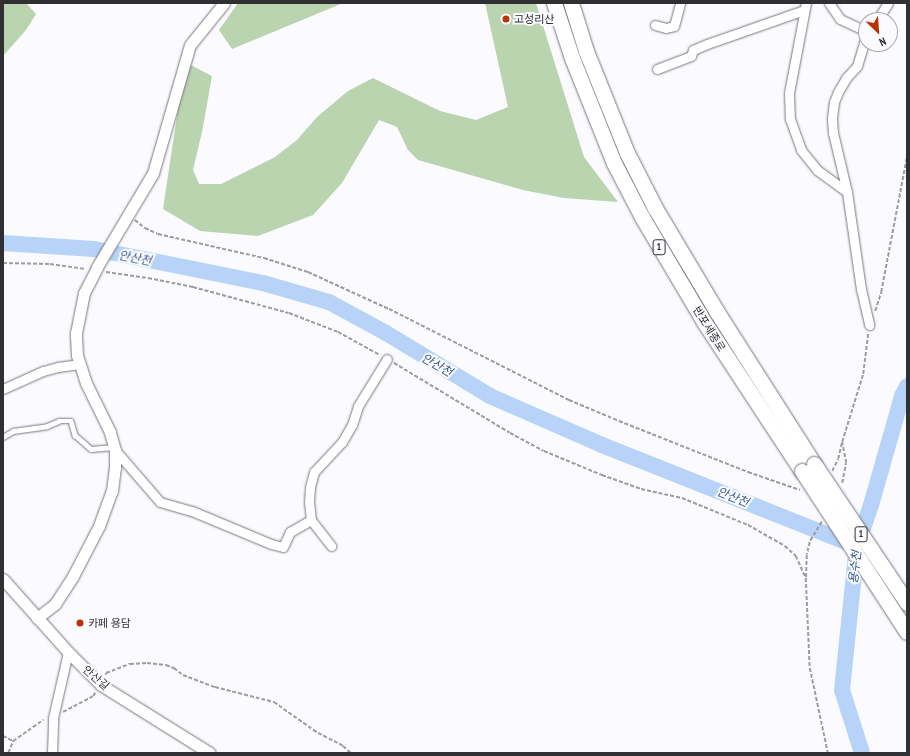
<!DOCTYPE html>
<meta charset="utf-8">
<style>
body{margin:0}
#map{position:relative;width:910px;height:756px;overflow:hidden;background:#fafaff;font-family:"PT Sans Narrow","Noto Sans KR",sans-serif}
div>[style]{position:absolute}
.forest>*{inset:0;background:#b9d4af}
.river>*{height:16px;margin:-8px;padding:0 8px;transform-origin:8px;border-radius:8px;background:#b7d3f7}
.path>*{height:1.5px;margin-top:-0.75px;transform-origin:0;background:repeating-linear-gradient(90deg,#9d9da0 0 4px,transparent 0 6px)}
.roads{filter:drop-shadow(0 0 1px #77777c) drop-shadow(0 0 1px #77777c)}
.service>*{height:4.5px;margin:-2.25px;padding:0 2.25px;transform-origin:2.25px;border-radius:2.25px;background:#fff}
.minor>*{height:9px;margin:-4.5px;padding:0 4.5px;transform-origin:4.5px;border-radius:4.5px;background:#fff}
.tertiary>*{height:11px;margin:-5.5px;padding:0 5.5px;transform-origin:5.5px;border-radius:5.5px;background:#fff}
.trunk>*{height:15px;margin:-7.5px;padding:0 7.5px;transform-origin:7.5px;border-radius:7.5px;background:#fff}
.bridges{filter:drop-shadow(0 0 1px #77777c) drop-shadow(0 0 1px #77777c)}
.trunk-bridge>*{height:15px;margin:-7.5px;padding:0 7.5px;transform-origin:7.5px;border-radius:7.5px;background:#fff}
.dots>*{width:11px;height:11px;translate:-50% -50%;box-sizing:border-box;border:2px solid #fafaff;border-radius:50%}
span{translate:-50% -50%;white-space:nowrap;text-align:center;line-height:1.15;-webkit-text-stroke:4px #fafaff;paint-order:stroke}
.shield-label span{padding:1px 3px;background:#fafaff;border:1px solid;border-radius:3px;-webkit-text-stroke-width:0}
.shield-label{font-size:10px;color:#303032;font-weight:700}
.poi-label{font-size:11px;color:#303032}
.left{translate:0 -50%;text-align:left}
.street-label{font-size:11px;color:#303032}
.water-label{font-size:12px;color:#325886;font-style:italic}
.frame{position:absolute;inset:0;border:4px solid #303032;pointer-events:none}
.north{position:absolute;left:858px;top:12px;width:40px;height:40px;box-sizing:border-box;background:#fafaff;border:1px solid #a9a9ad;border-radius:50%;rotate:155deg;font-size:11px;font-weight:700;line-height:16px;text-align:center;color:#303032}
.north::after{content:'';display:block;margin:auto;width:14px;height:18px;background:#bb3106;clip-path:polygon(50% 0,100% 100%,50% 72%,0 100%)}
</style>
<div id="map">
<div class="forest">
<i style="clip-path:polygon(3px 3px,26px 3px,36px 14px,26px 30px,3px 56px)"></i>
<i style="clip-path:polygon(238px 3px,343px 3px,232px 49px,219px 30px)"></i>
<i style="clip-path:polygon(485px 3px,536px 3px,584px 157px,618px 202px,564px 198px,523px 190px,418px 160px,408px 150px,397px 127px,379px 120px,342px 183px,313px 215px,258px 236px,200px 231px,163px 209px,185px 62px,212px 76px,202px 132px,193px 170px,199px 184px,221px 184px,275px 157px,297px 140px,317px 117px,348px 91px,373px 78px,440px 111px,476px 120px,508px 107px)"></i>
</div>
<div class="river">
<i style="left:3px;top:243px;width:91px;rotate:3.8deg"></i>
<i style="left:94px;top:249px;width:172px;rotate:11.4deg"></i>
<i style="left:263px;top:283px;width:69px;rotate:16.1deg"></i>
<i style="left:329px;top:302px;width:65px;rotate:28.5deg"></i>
<i style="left:386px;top:333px;width:122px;rotate:31.2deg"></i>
<i style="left:490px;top:396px;width:122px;rotate:23.6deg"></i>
<i style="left:602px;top:445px;width:273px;rotate:21.7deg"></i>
<i style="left:862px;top:753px;width:66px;rotate:-107.6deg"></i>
<i style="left:842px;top:690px;width:145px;rotate:-84.1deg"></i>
<i style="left:857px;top:546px;width:43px;rotate:-71.1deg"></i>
<i style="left:871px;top:505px;width:113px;rotate:-74.1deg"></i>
<i style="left:902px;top:396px;width:11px;rotate:-63deg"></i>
</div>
<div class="path">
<i style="left:135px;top:220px;width:13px;rotate:39deg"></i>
<i style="left:145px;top:228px;width:14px;rotate:25deg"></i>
<i style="left:158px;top:234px;width:109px;rotate:12.8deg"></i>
<i style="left:264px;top:258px;width:46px;rotate:17.7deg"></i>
<i style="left:308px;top:272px;width:89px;rotate:24.6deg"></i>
<i style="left:389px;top:309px;width:202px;rotate:26.8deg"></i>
<i style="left:569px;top:400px;width:54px;rotate:22.8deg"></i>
<i style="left:619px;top:421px;width:139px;rotate:21.6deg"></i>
<i style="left:748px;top:472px;width:55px;rotate:19.1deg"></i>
<i style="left:3px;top:263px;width:47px;rotate:1.2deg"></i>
<i style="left:50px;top:264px;width:35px;rotate:8deg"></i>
<i style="left:106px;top:272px;width:42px;rotate:8.1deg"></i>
<i style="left:148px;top:278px;width:46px;rotate:11.3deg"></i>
<i style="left:193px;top:287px;width:99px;rotate:15.2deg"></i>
<i style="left:289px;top:313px;width:53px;rotate:21.2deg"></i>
<i style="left:338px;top:332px;width:48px;rotate:28.7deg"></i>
<i style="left:875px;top:311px;width:20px;rotate:-72deg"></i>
<i style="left:881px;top:292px;width:138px;rotate:-79.2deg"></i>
<i style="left:394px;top:363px;width:135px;rotate:31.1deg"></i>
<i style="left:510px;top:433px;width:38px;rotate:28deg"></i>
<i style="left:544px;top:451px;width:63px;rotate:22.5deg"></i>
<i style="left:602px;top:475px;width:41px;rotate:19.7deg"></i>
<i style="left:641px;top:489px;width:42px;rotate:12.4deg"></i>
<i style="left:682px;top:498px;width:71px;rotate:22.2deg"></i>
<i style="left:748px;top:525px;width:43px;rotate:29.6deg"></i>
<i style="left:785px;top:546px;width:15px;rotate:42deg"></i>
<i style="left:796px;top:556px;width:24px;rotate:66deg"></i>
<i style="left:832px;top:471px;width:13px;rotate:-63deg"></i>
<i style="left:838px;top:459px;width:17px;rotate:-77deg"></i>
<i style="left:842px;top:483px;width:20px;rotate:-79deg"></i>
<i style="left:846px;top:463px;width:21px;rotate:-101deg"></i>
<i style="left:842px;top:442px;width:71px;rotate:-72.8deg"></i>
<i style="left:863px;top:374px;width:41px;rotate:-83deg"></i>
<i style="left:822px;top:522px;width:23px;rotate:121deg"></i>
<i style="left:810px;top:542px;width:13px;rotate:103deg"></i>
<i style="left:807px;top:555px;width:23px;rotate:92deg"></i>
<i style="left:806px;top:578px;width:90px;rotate:87.5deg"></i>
<i style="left:810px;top:668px;width:87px;rotate:78deg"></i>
<i style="left:105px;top:675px;width:2px;rotate:-63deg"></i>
<i style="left:106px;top:673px;width:26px;rotate:-21deg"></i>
<i style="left:130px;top:664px;width:17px;rotate:-3deg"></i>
<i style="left:147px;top:663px;width:19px;rotate:6deg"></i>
<i style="left:166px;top:665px;width:9px;rotate:21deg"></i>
<i style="left:174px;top:668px;width:11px;rotate:38deg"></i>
<i style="left:183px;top:675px;width:34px;rotate:21deg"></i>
<i style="left:215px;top:687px;width:61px;rotate:14.3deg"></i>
<i style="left:274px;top:702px;width:54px;rotate:35.2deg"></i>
<i style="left:318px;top:733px;width:28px;rotate:27deg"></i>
<i style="left:343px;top:746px;width:11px;rotate:41deg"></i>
<i style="left:63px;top:712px;width:34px;rotate:-28deg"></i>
<i style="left:93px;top:696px;width:4px;rotate:-56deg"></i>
<i style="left:3px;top:736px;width:11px;rotate:27deg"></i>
<i style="left:8px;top:753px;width:13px;rotate:-67deg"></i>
<i style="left:13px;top:741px;width:37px;rotate:-35deg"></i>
</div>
<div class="roads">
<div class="service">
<i style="left:3px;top:437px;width:12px;rotate:-31deg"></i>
<i style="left:13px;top:431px;width:34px;rotate:-8deg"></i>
<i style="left:47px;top:426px;width:13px;rotate:-23deg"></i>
<i style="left:59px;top:421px;width:12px"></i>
<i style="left:71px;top:421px;width:15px;rotate:74deg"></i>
<i style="left:75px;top:435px;width:21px;rotate:41deg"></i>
<i style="left:91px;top:449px;width:23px;rotate:-5deg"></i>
</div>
<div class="minor">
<i style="left:806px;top:3px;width:92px;rotate:100.7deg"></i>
<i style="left:789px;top:93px;width:26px;rotate:88deg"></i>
<i style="left:790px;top:119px;width:33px;rotate:70deg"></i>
<i style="left:801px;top:150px;width:26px;rotate:51deg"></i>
<i style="left:817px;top:170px;width:37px;rotate:36deg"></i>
<i style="left:847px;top:192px;width:98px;rotate:81.8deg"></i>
<i style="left:861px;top:289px;width:37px;rotate:77deg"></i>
<i style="left:829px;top:3px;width:19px;rotate:55deg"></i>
<i style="left:840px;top:19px;width:29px;rotate:25deg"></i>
<i style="left:877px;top:20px;width:20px;rotate:-57deg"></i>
<i style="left:655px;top:25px;width:11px;rotate:15deg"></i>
<i style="left:666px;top:28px;width:8px;rotate:-14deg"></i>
<i style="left:674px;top:26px;width:24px;rotate:-75deg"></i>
<i style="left:657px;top:69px;width:36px;rotate:-21deg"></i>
<i style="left:691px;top:56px;width:6px;rotate:-72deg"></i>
<i style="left:693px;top:50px;width:15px;rotate:-23deg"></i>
<i style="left:707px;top:44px;width:103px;rotate:-19.3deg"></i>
<i style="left:847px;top:192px;width:61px;rotate:-103.3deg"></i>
<i style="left:833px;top:133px;width:15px;rotate:-94deg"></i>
<i style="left:832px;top:118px;width:16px;rotate:-83deg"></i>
<i style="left:834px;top:102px;width:11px;rotate:-68deg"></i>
<i style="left:838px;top:92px;width:16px;rotate:-60deg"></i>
<i style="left:846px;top:78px;width:16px;rotate:-47deg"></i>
<i style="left:857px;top:66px;width:31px;rotate:-73deg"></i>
<i style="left:3px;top:389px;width:44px;rotate:-24.2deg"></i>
<i style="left:43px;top:371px;width:16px;rotate:-15deg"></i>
<i style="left:58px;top:367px;width:22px;rotate:-8deg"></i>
<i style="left:115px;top:450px;width:69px;rotate:49.1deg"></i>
<i style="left:160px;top:502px;width:33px;rotate:16deg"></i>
<i style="left:192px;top:511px;width:86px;rotate:22.7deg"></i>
<i style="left:271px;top:544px;width:12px;rotate:14deg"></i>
<i style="left:283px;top:547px;width:17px;rotate:-65deg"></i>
<i style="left:290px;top:532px;width:24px;rotate:-30deg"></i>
<i style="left:311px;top:520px;width:18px;rotate:-96deg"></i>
<i style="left:309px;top:502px;width:15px;rotate:-86deg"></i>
<i style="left:310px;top:487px;width:16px;rotate:-75deg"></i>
<i style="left:314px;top:472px;width:41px;rotate:-47deg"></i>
<i style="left:342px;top:442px;width:20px;rotate:-60deg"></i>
<i style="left:352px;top:425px;width:20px;rotate:-72deg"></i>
<i style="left:358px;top:406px;width:55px;rotate:-58.3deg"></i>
<i style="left:311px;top:520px;width:33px;rotate:52deg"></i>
<i style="left:52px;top:753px;width:35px;rotate:-88deg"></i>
<i style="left:53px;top:718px;width:68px;rotate:-77.2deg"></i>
</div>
<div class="tertiary">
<i style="left:3px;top:579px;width:98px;rotate:48.3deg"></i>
<i style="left:68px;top:652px;width:47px;rotate:45deg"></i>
<i style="left:101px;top:685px;width:128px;rotate:32deg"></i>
<i style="left:37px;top:618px;width:23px;rotate:-38deg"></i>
<i style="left:55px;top:604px;width:33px;rotate:-57deg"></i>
<i style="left:73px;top:576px;width:56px;rotate:-62.5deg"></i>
<i style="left:99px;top:526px;width:37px;rotate:-70deg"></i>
<i style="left:112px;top:491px;width:23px;rotate:-83deg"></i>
<i style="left:115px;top:468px;width:18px;rotate:-90deg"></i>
<i style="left:115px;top:450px;width:19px;rotate:-106deg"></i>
<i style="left:110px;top:432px;width:55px;rotate:-116.1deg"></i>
<i style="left:86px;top:383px;width:29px;rotate:-108deg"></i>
<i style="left:77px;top:355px;width:22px;rotate:-93deg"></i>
<i style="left:76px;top:333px;width:41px;rotate:-78.7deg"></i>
<i style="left:84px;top:293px;width:29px;rotate:-63deg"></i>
<i style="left:97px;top:267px;width:109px;rotate:-59.2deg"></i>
<i style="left:153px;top:173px;width:133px;rotate:-73.9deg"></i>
<i style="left:190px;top:45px;width:54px;rotate:-51deg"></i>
</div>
<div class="trunk">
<i style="left:554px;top:3px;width:58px;rotate:71.9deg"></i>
<i style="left:572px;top:58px;width:113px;rotate:68.2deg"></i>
<i style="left:614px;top:163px;width:61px;rotate:62.6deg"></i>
<i style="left:642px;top:217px;width:122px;rotate:59.4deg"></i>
<i style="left:704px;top:322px;width:178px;rotate:56.7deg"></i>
<i style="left:571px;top:3px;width:50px;rotate:72.6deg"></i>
<i style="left:586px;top:51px;width:110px;rotate:68.1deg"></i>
<i style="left:627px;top:153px;width:62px;rotate:63deg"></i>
<i style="left:655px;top:208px;width:121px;rotate:59.2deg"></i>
<i style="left:717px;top:312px;width:180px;rotate:57.5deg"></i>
</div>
</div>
<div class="bridges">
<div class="trunk-bridge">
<i style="left:814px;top:464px;width:167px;rotate:56.2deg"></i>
<i style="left:802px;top:471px;width:192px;rotate:56.9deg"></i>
</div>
</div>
<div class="dots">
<i style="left:506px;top:19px;background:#bb3106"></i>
<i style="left:80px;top:623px;background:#bb3106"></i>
</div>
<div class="shield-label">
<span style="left:659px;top:247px">1</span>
<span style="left:861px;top:534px">1</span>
</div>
<div class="poi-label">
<span class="left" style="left:514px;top:19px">고성리산</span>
<span class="left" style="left:88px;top:623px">카페 용담</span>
</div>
<div class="street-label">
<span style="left:709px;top:329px;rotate:58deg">반포세종로</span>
<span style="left:96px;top:678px;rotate:41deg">안산길</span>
</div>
<div class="water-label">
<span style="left:135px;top:258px;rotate:11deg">안산천</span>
<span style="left:437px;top:365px;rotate:30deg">안산천</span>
<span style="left:733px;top:497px;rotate:22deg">안산천</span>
<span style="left:855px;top:567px;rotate:-84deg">용수천</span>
</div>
<div class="frame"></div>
<div class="north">N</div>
</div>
